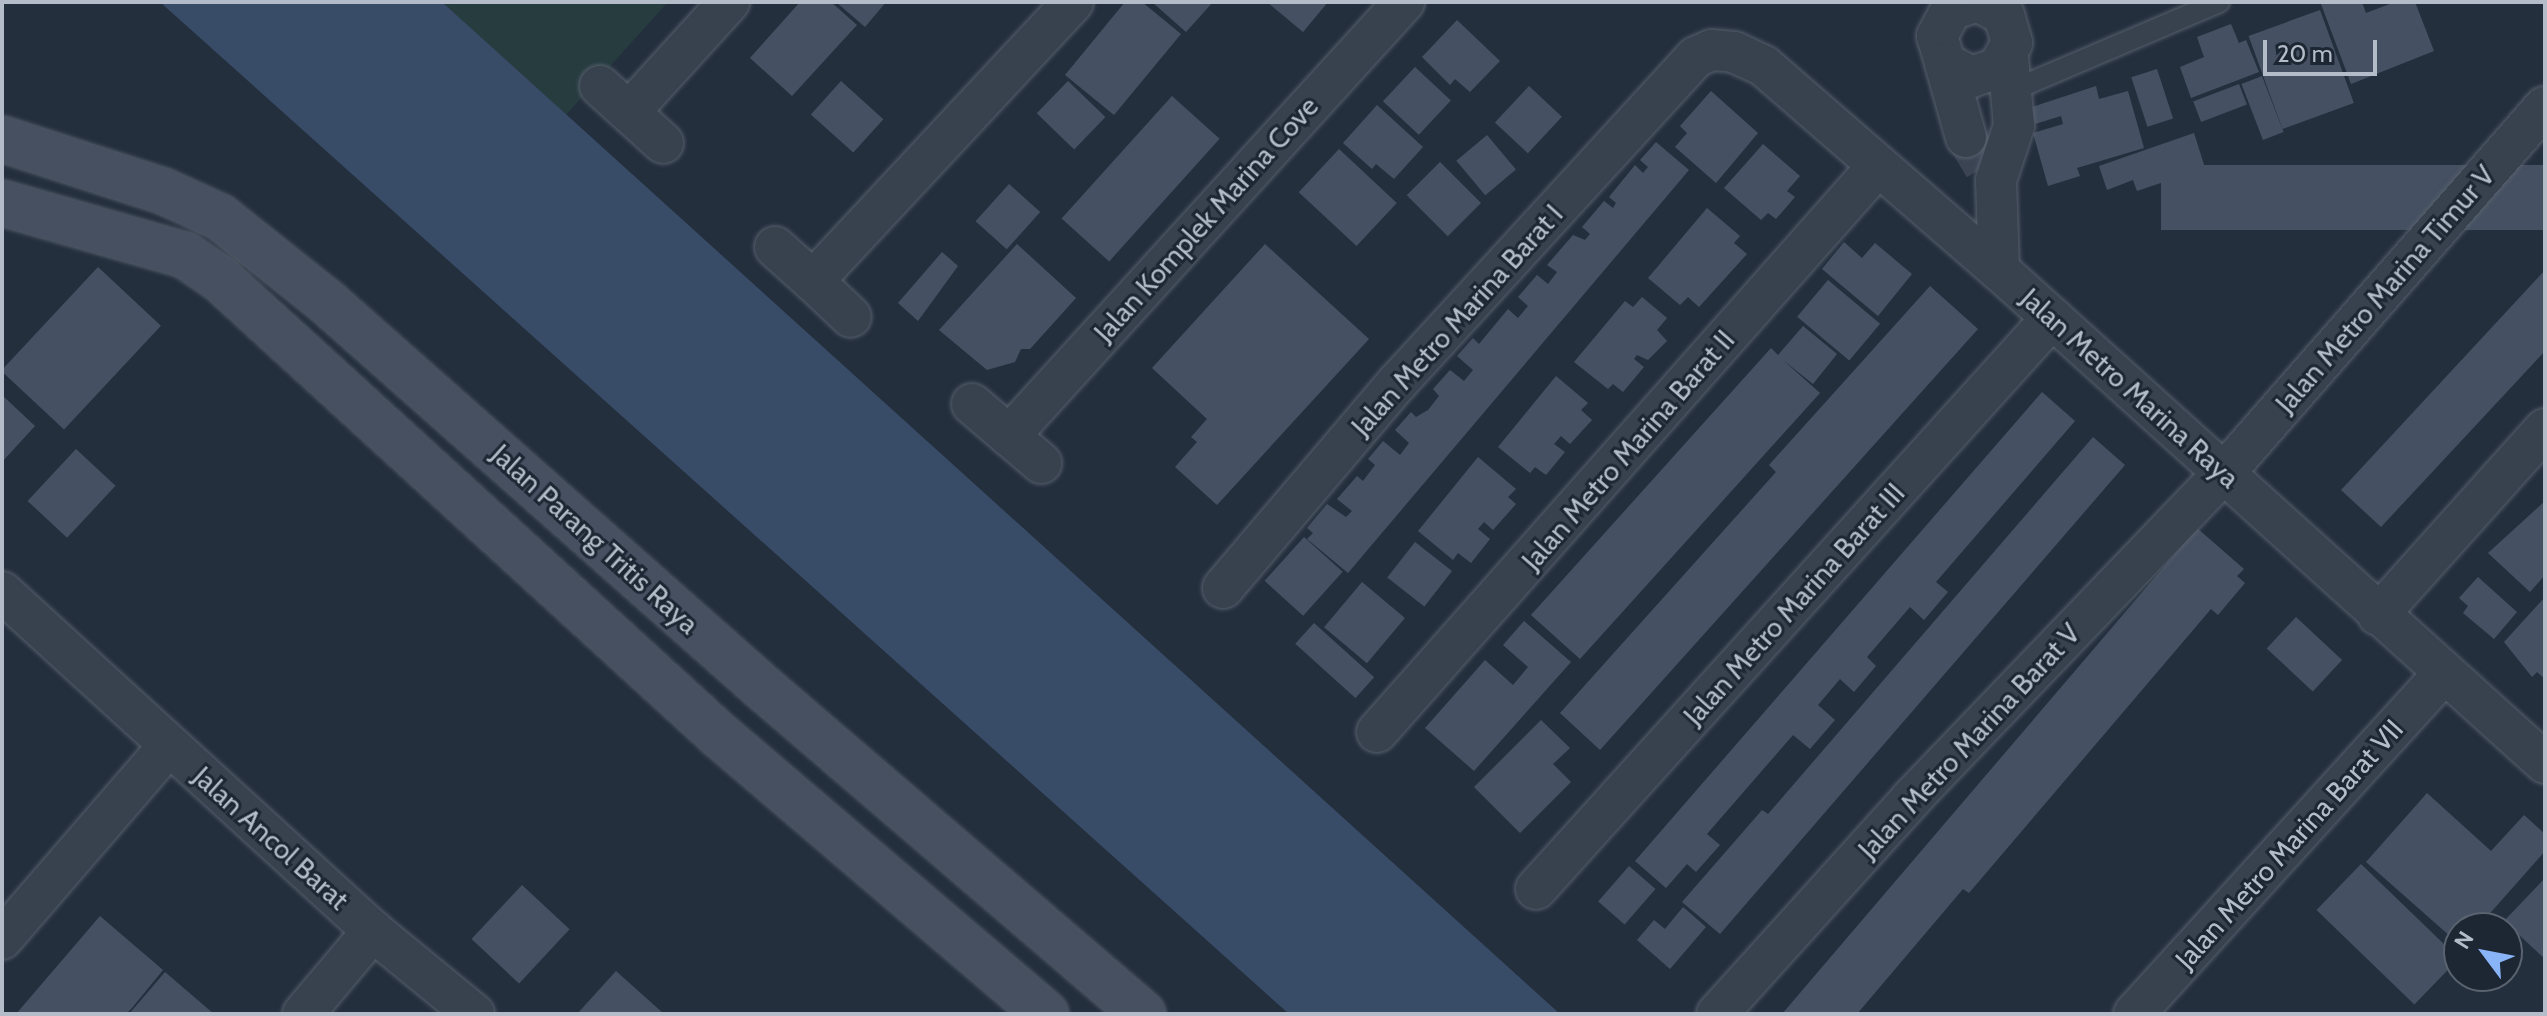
<!DOCTYPE html>
<style>
body{margin:0}
#map{position:relative;width:2547px;height:1016px;overflow:hidden;background:#242f3e;font-family:Cabin,sans-serif}
div>[style]{position:absolute}
.green>*{inset:0;background:#263c3f}
.water>*{inset:0;background:#394c67}
.building>*{inset:0;background:#455162;transform-origin:0 0}
.street-tunnel>*{height:40px;margin-top:-20px;transform-origin:0;background:repeating-linear-gradient(90deg,#3a4453 0 40px,transparent 0 60px)}
.roads{filter:drop-shadow(0 0 2px #565f6c) drop-shadow(0 0 2px #565f6c)}
.lane>*{height:20px;margin:-10px;padding:0 10px;transform-origin:10px;border-radius:10px;background:#38414e}
.street>*{height:40px;margin:-20px;padding:0 20px;transform-origin:20px;border-radius:20px;background:#38414e}
.secondary>*{height:44px;margin:-22px;padding:0 22px;transform-origin:22px;border-radius:22px;background:#465061}
span{translate:-50% -50%;white-space:nowrap;text-align:center;line-height:1.15;-webkit-text-stroke:6px #1d2633;paint-order:stroke}
.street-label{font-size:28px;color:#b4bcc9}
.frame{position:absolute;inset:0;border:4px solid #b4bcc9;pointer-events:none}
.north{position:absolute;left:2443px;top:912px;width:80px;height:80px;box-sizing:border-box;background:#1d2633;border:2px solid #59626f;border-radius:50%;rotate:302deg;font-size:22px;font-weight:700;line-height:32px;text-align:center;color:#b4bcc9}
.north::after{content:'';display:block;margin:auto;width:28px;height:36px;background:#8ab4f8;clip-path:polygon(50% 0,100% 100%,50% 72%,0 100%)}
.scale{position:absolute;left:2263px;top:40px;width:114px;height:36px;box-sizing:border-box;border:4px solid #b4bcc9;border-top:0;padding-left:10px;font-size:24px;line-height:28px;white-space:nowrap;color:#b4bcc9;-webkit-text-stroke:6px #1d2633;paint-order:stroke}
</style>
<div id="map">
<div class="green">
<i style="clip-path:polygon(442px 2px,668px 2px,566px 115px)"></i>
</div>
<div class="water">
<i style="clip-path:polygon(160px 2px,442px 2px,1560px 1014px,1289px 1014px)"></i>
</div>
<div class="building">
<i style="clip-path:polygon(800px 2px,831px 2px,857px 25px,792px 96px,750px 58px)"></i>
<i style="clip-path:polygon(836px 2px,886px 2px,865px 27px)"></i>
<i style="clip-path:polygon(1125px 2px,1142px 2px,1181px 34px,1114px 115px,1065px 75px)"></i>
<i style="clip-path:polygon(1152px 2px,1213px 2px,1186px 32px)"></i>
<i style="clip-path:polygon(1267px 2px,1328px 2px,1303px 32px)"></i>
<i style="clip-path:polygon(2325px 2px,2362px 2px,2366px 13px,2395px 2px,2415px 2px,2434px 51px,2351px 84px,2321px 4px)"></i>
<i style="left:2320px;top:10px;width:99px;height:76px;rotate:70deg"></i>
<i style="clip-path:polygon(1457px 20px,1500px 61px,1470px 92px,1455px 79px,1450px 85px,1422px 57px)"></i>
<i style="clip-path:polygon(2231px 24px,2239px 43px,2246px 40px,2259px 72px,2191px 98px,2180px 67px,2204px 57px,2197px 37px)"></i>
<i style="left:1415px;top:67px;width:49px;height:47px;rotate:43deg"></i>
<i style="left:2157px;top:69px;width:52px;height:27px;rotate:72deg"></i>
<i style="left:2262px;top:76px;width:60px;height:22px;rotate:69deg"></i>
<i style="left:841px;top:81px;width:57px;height:45px;rotate:42deg"></i>
<i style="left:1068px;top:81px;width:52px;height:45px;rotate:44deg"></i>
<i style="left:2239px;top:84px;width:22px;height:49px;rotate:69deg"></i>
<i style="left:1529px;top:86px;width:45px;height:50px;rotate:43deg"></i>
<i style="clip-path:polygon(2096px 86px,2099px 99px,2128px 91px,2144px 148px,2077px 168px,2080px 176px,2048px 186px,2033px 133px,2063px 124px,2061px 116px,2035px 124px,2032px 107px)"></i>
<i style="clip-path:polygon(1711px 91px,1758px 133px,1716px 183px,1675px 147px,1687px 133px,1680px 126px)"></i>
<i style="left:1172px;top:96px;width:64px;height:165px;rotate:42deg"></i>
<i style="clip-path:polygon(1377px 105px,1423px 147px,1394px 179px,1376px 164px,1372px 169px,1343px 143px)"></i>
<i style="left:1979px;top:132px;width:35px;height:19px;rotate:70deg"></i>
<i style="clip-path:polygon(2194px 133px,2205px 168px,2137px 191px,2133px 180px,2107px 190px,2099px 166px)"></i>
<i style="left:1487px;top:135px;width:45px;height:40px;rotate:50deg"></i>
<i style="clip-path:polygon(1656px 142px,1689px 170px,1348px 573px,1307px 539px,1313px 533px,1307px 528px,1327px 504px,1346px 517px,1352px 511px,1337px 499px,1357px 476px,1363px 481px,1375px 465px,1368px 459px,1383px 441px,1400px 455px,1409px 443px,1395px 430px,1411px 412px,1416px 417px,1428px 410px,1439px 396px,1433px 389px,1450px 370px,1464px 381px,1473px 370px,1457px 356px,1473px 338px,1479px 344px,1508px 309px,1518px 318px,1528px 306px,1518px 297px,1537px 275px,1548px 284px,1557px 272px,1547px 265px,1573px 235px,1585px 240px,1590px 234px,1582px 227px,1604px 201px,1613px 208px,1616px 203px,1609px 197px,1635px 165px,1643px 173px,1648px 167px,1640px 160px)"></i>
<i style="clip-path:polygon(1763px 144px,1800px 176px,1787px 191px,1795px 197px,1776px 219px,1768px 213px,1761px 220px,1724px 188px)"></i>
<i style="left:1339px;top:149px;width:79px;height:59px;rotate:43deg"></i>
<i style="left:1440px;top:162px;width:58px;height:47px;rotate:45deg"></i>
<i style="left:2545px;top:165px;width:65px;height:384px;rotate:90deg"></i>
<i style="left:1009px;top:184px;width:42px;height:50px;rotate:42deg"></i>
<i style="clip-path:polygon(1707px 208px,1740px 236px,1734px 243px,1747px 254px,1699px 307px,1688px 297px,1680px 305px,1648px 278px)"></i>
<i style="clip-path:polygon(1844px 242px,1862px 258px,1875px 243px,1912px 274px,1878px 316px,1822px 269px)"></i>
<i style="clip-path:polygon(1017px 244px,1076px 298px,1030px 349px,1021px 349px,1015px 362px,987px 370px,939px 330px)"></i>
<i style="clip-path:polygon(1265px 244px,1369px 339px,1217px 505px,1175px 467px,1197px 442px,1191px 437px,1207px 419px,1152px 368px)"></i>
<i style="clip-path:polygon(942px 252px,958px 266px,918px 321px,898px 303px)"></i>
<i style="left:98px;top:267px;width:86px;height:142px;rotate:43deg"></i>
<i style="clip-path:polygon(2545px 270px,2545px 351px,2381px 527px,2341px 490px)"></i>
<i style="left:1828px;top:280px;width:68px;height:48px;rotate:40deg"></i>
<i style="clip-path:polygon(1930px 286px,1978px 329px,1600px 750px,1560px 713px,1776px 472px,1769px 465px)"></i>
<i style="clip-path:polygon(1642px 297px,1667px 318px,1657px 330px,1667px 341px,1648px 360px,1637px 355px,1634px 359px,1644px 367px,1623px 392px,1613px 384px,1608px 389px,1574px 362px,1625px 301px,1633px 307px)"></i>
<i style="clip-path:polygon(1803px 326px,1837px 354px,1813px 384px,1783px 360px,1820px 393px,1580px 659px,1531px 615px,1771px 348px,1778px 355px)"></i>
<i style="clip-path:polygon(1556px 376px,1588px 403px,1581px 410px,1592px 420px,1570px 444px,1561px 436px,1554px 444px,1565px 452px,1546px 475px,1535px 467px,1530px 473px,1498px 447px)"></i>
<i style="clip-path:polygon(2042px 392px,2075px 421px,1936px 582px,1948px 592px,1924px 620px,1910px 607px,1867px 657px,1876px 666px,1854px 692px,1840px 679px,1818px 705px,1835px 720px,1810px 749px,1793px 735px,1707px 834px,1720px 845px,1696px 872px,1687px 864px,1666px 888px,1635px 861px)"></i>
<i style="clip-path:polygon(2px 395px,35px 426px,2px 462px)"></i>
<i style="clip-path:polygon(2093px 437px,2125px 465px,1720px 934px,1682px 902px,1762px 810px,1768px 814px,1775px 806px)"></i>
<i style="left:76px;top:449px;width:54px;height:71px;rotate:43deg"></i>
<i style="clip-path:polygon(1478px 457px,1516px 489px,1508px 497px,1516px 504px,1493px 530px,1484px 522px,1478px 529px,1490px 539px,1471px 563px,1458px 553px,1453px 560px,1418px 531px)"></i>
<i style="clip-path:polygon(2545px 501px,2545px 575px,2530px 592px,2488px 553px)"></i>
<i style="clip-path:polygon(2197px 528px,2244px 569px,2237px 576px,2245px 583px,2218px 615px,2211px 609px,1969px 893px,1963px 889px,1857px 1014px,1782px 1014px)"></i>
<i style="left:1304px;top:537px;width:52px;height:59px;rotate:42deg"></i>
<i style="left:1415px;top:542px;width:47px;height:45px;rotate:38deg"></i>
<i style="clip-path:polygon(2478px 577px,2517px 612px,2494px 639px,2463px 613px,2468px 606px,2459px 598px)"></i>
<i style="left:1362px;top:582px;width:56px;height:59px;rotate:40deg"></i>
<i style="clip-path:polygon(2545px 597px,2545px 679px,2537px 672px,2532px 677px,2504px 642px)"></i>
<i style="left:2296px;top:617px;width:63px;height:43px;rotate:43deg"></i>
<i style="clip-path:polygon(1524px 621px,1571px 662px,1474px 771px,1425px 728px,1485px 660px,1513px 685px,1528px 667px,1503px 645px)"></i>
<i style="left:1314px;top:623px;width:81px;height:28px;rotate:42deg"></i>
<i style="clip-path:polygon(1541px 720px,1570px 748px,1553px 764px,1571px 782px,1520px 833px,1474px 787px)"></i>
<i style="clip-path:polygon(2427px 793px,2491px 851px,2524px 815px,2545px 834px,2545px 851px,2477px 928px,2459px 928px,2459px 944px,2366px 862px)"></i>
<i style="left:2361px;top:864px;width:136px;height:64px;rotate:44deg"></i>
<i style="left:1629px;top:866px;width:35px;height:47px;rotate:41deg"></i>
<i style="clip-path:polygon(2545px 878px,2545px 959px,2504px 921px)"></i>
<i style="left:522px;top:885px;width:65px;height:74px;rotate:43deg"></i>
<i style="clip-path:polygon(1683px 907px,1706px 927px,1670px 969px,1637px 940px,1654px 920px,1665px 929px)"></i>
<i style="clip-path:polygon(100px 916px,163px 970px,132px 1008px,126px 1014px,16px 1014px)"></i>
<i style="clip-path:polygon(616px 971px,664px 1014px,577px 1014px)"></i>
<i style="clip-path:polygon(165px 972px,214px 1014px,129px 1014px)"></i>
</div>
<div class="street-tunnel">
<i style="left:1966px;top:137px;width:35px;rotate:59deg"></i>
</div>
<div class="roads">
<div class="lane">
<i style="left:2013px;top:90px;width:224px;rotate:-23.1deg"></i>
</div>
<div class="street">
<i style="left:1975px;top:2px;width:25px;rotate:162deg"></i>
<i style="left:1951px;top:10px;width:30px;rotate:118deg"></i>
<i style="left:1937px;top:36px;width:28px;rotate:73deg"></i>
<i style="left:1945px;top:63px;width:30px;rotate:28deg"></i>
<i style="left:1971px;top:77px;width:28px;rotate:-18deg"></i>
<i style="left:1998px;top:68px;width:29px;rotate:-61deg"></i>
<i style="left:2012px;top:43px;width:29px;rotate:-106deg"></i>
<i style="left:2004px;top:15px;width:27px;rotate:-152deg"></i>
<i style="left:1945px;top:63px;width:77px;rotate:74.2deg"></i>
<i style="left:600px;top:86px;width:85px;rotate:42.1deg"></i>
<i style="left:629px;top:112px;width:149px;rotate:-47.7deg"></i>
<i style="left:775px;top:247px;width:51px;rotate:41.8deg"></i>
<i style="left:813px;top:281px;width:381px;rotate:-47deg"></i>
<i style="left:1999px;top:270px;width:90px;rotate:-91.9deg"></i>
<i style="left:1996px;top:180px;width:57px;rotate:-71.6deg"></i>
<i style="left:2014px;top:126px;width:69px;rotate:-95deg"></i>
<i style="left:813px;top:281px;width:52px;rotate:43.5deg"></i>
<i style="left:972px;top:404px;width:91px;rotate:40.5deg"></i>
<i style="left:1009px;top:436px;width:587px;rotate:-47.69deg"></i>
<i style="left:1223px;top:588px;width:270px;rotate:-49.7deg"></i>
<i style="left:1398px;top:382px;width:441px;rotate:-47.5deg"></i>
<i style="left:1696px;top:57px;width:17px;rotate:-24deg"></i>
<i style="left:1712px;top:50px;width:22px;rotate:5deg"></i>
<i style="left:1734px;top:52px;width:33px;rotate:25deg"></i>
<i style="left:1764px;top:66px;width:311px;rotate:41deg"></i>
<i style="left:1999px;top:270px;width:736px;rotate:42.08deg"></i>
<i style="left:2px;top:592px;width:503px;rotate:42.42deg"></i>
<i style="left:373px;top:931px;width:131px;rotate:39.4deg"></i>
<i style="left:2378px;top:615px;width:250px;rotate:-48.1deg"></i>
<i style="left:1377px;top:732px;width:754px;rotate:-48.49deg"></i>
<i style="left:1536px;top:889px;width:770px;rotate:-47.9deg"></i>
<i style="left:2px;top:939px;width:254px;rotate:-49.2deg"></i>
<i style="left:303px;top:1014px;width:109px;rotate:-49.9deg"></i>
<i style="left:1717px;top:1014px;width:290px;rotate:-47.9deg"></i>
<i style="left:1911px;top:799px;width:453px;rotate:-46.2deg"></i>
<i style="left:2225px;top:472px;width:485px;rotate:-48.8deg"></i>
<i style="left:2134px;top:1014px;width:461px;rotate:-47.7deg"></i>
</div>
<div class="secondary">
<i style="left:2px;top:139px;width:169px;rotate:17.9deg"></i>
<i style="left:163px;top:191px;width:63px;rotate:24.5deg"></i>
<i style="left:220px;top:217px;width:138px;rotate:38.5deg"></i>
<i style="left:328px;top:303px;width:579px;rotate:41.5deg"></i>
<i style="left:762px;top:687px;width:502px;rotate:40.64deg"></i>
<i style="left:2px;top:203px;width:190px;rotate:15.9deg"></i>
<i style="left:185px;top:255px;width:42px;rotate:34.4deg"></i>
<i style="left:220px;top:279px;width:675px;rotate:42.42deg"></i>
<i style="left:718px;top:734px;width:431px;rotate:40.5deg"></i>
</div>
</div>
<div class="street-label">
<span style="left:1206px;top:219px;rotate:-48deg">Jalan Komplek Marina Cove</span>
<span style="left:2385px;top:289px;rotate:-49deg">Jalan Metro Marina Timur V</span>
<span style="left:1457px;top:320px;rotate:-48deg">Jalan Metro Marina Barat I</span>
<span style="left:2130px;top:388px;rotate:42deg">Jalan Metro Marina Raya</span>
<span style="left:1628px;top:450px;rotate:-49deg">Jalan Metro Marina Barat II</span>
<span style="left:595px;top:539px;rotate:42deg">Jalan Parang Tritis Raya</span>
<span style="left:1794px;top:604px;rotate:-48deg">Jalan Metro Marina Barat III</span>
<span style="left:1969px;top:741px;rotate:-47deg">Jalan Metro Marina Barat V</span>
<span style="left:271px;top:838px;rotate:42deg">Jalan Ancol Barat</span>
<span style="left:2289px;top:844px;rotate:-48deg">Jalan Metro Marina Barat VII</span>
</div>
<div class="frame"></div>
<div class="north">N</div>
<div class="scale">20 m</div>
</div>
